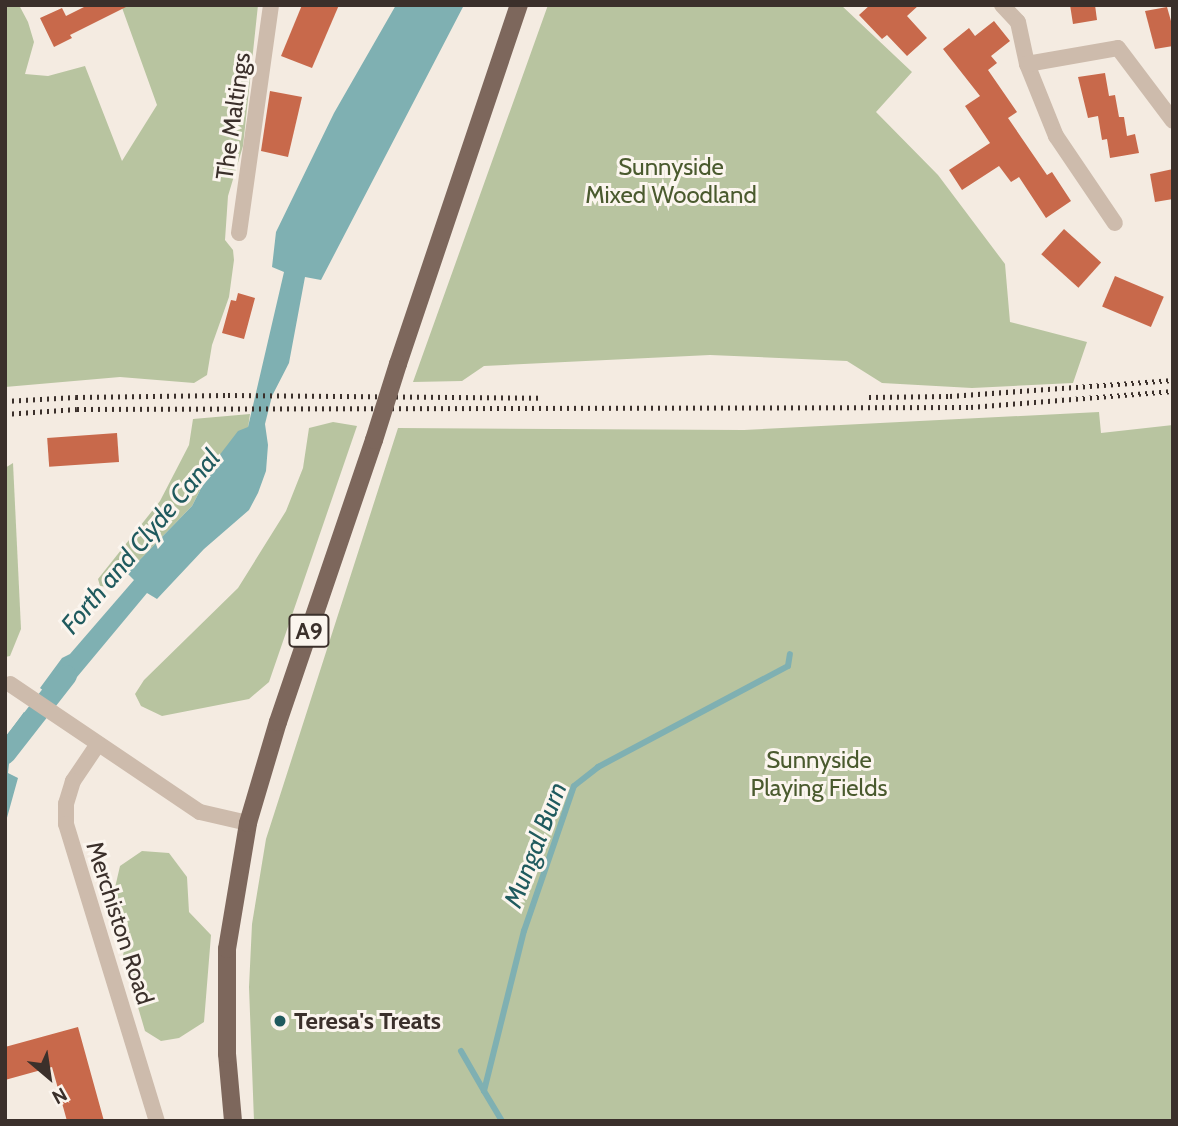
<!DOCTYPE html>
<style>
body{margin:0}
#map{position:relative;width:1178px;height:1126px;overflow:hidden;background:#f4ebe1;font-family:Cabin,sans-serif}
div>[style]{position:absolute}
.green>*{inset:0;background:#b8c4a0}
.water>*{inset:0;background:#7fb0b2}
.stream>*{height:6px;margin:-3px;padding:0 3px;transform-origin:3px;border-radius:3px;background:#7fb0b2}
.canal>*{height:21px;margin:-10.5px;padding:0 10.5px;transform-origin:10.5px;border-radius:10.5px;background:#7fb0b2}
.building>*{inset:0;background:#c8694b;transform-origin:0 0}
.street>*{height:16px;margin:-8px;padding:0 8px;transform-origin:8px;border-radius:8px;background:#cdbbac}
.primary>*{height:18px;margin:-9px;padding:0 9px;transform-origin:9px;border-radius:9px;background:#7d675c}
.rail>*{height:5px;margin-top:-2.5px;transform-origin:0;background:repeating-linear-gradient(90deg,#3b302b 0 2px,transparent 0 7px)}
.primary-bridge>*{height:18px;margin:-9px;padding:0 9px;transform-origin:9px;border-radius:9px;background:#7d675c}
.dots>*{width:19px;height:19px;translate:-50% -50%;box-sizing:border-box;border:4px solid #fbf5ee;border-radius:50%}
span{translate:-50% -50%;white-space:nowrap;text-align:center;line-height:1.15;-webkit-text-stroke:6px #fbf5ee;paint-order:stroke}
.shield-label span{padding:2px 5px;background:#fbf5ee;border:2px solid;border-radius:5px;-webkit-text-stroke-width:0}
.shield-label{font-size:23px;color:#3b302b;font-weight:700}
.street-label{font-size:24px;color:#3b302b}
.park-label{font-size:24px;color:#4a5a2e}
.poi-label{font-size:24px;color:#3b302b;font-weight:700}
.left{translate:0 -50%;text-align:left}
.water-label{font-size:26px;color:#1f5a5e;font-style:italic}
.frame{position:absolute;inset:0;border:7px solid #3b302b;pointer-events:none}
.north{position:absolute;left:14px;top:1042px;width:70px;height:70px;-webkit-text-stroke:5px #fbf5ee;paint-order:stroke;rotate:151deg;font-size:19px;font-weight:700;line-height:28px;text-align:center;color:#3b302b}
.north::after{content:'';display:block;margin:auto;width:24px;height:32px;background:#3b302b;clip-path:polygon(50% 0,100% 100%,50% 72%,0 100%)}
</style>
<div id="map">
<div class="green">
<i style="clip-path:polygon(5px 5px,19px 5px,28px 22px,34px 42px,25px 74px,48px 76px,85px 66px,122px 161px,157px 105px,121px 5px,258px 5px,243px 146px,228px 196px,225px 240px,233px 250px,234px 260px,229px 297px,212px 345px,207px 375px,194px 383px,120px 377px,5px 387px)"></i>
<i style="clip-path:polygon(548px 5px,841px 5px,912px 72px,876px 112px,938px 175px,1005px 264px,1010px 322px,1087px 342px,1073px 383px,972px 388px,882px 383px,847px 361px,710px 355px,484px 366px,462px 381px,413px 382px)"></i>
<i style="clip-path:polygon(1099px 412px,1101px 433px,1173px 425px,1173px 1121px,254px 1121px,249px 987px,252px 924px,266px 839px,398px 428px,744px 430px)"></i>
<i style="clip-path:polygon(250px 414px,248px 428px,215px 461px,192px 506px,127px 573px,111px 587px,100px 586px,98px 579px,160px 501px,189px 445px,193px 419px)"></i>
<i style="clip-path:polygon(333px 422px,357px 426px,269px 682px,249px 699px,162px 716px,141px 706px,135px 694px,144px 680px,238px 588px,286px 511px,303px 468px,309px 428px)"></i>
<i style="clip-path:polygon(13px 463px,21px 629px,10px 656px,5px 657px,5px 468px)"></i>
<i style="clip-path:polygon(142px 851px,169px 853px,187px 877px,189px 912px,211px 935px,204px 1022px,179px 1038px,161px 1041px,145px 1031px,123px 956px,128px 923px,114px 892px,120px 866px)"></i>
</div>
<div class="water">
<i style="clip-path:polygon(396px 5px,464px 5px,321px 280px,305px 277px,289px 363px,272px 396px,265px 424px,268px 445px,266px 471px,258px 493px,249px 510px,204px 549px,157px 599px,147px 593px,57px 701px,40px 688px,62px 658px,70px 654px,134px 580px,127px 573px,192px 506px,215px 461px,238px 431px,248px 427px,284px 272px,272px 267px,276px 232px,334px 113px)"></i>
<i style="clip-path:polygon(24px 712px,39px 724px,9px 764px,8px 773px,18px 778px,5px 825px,5px 738px)"></i>
</div>
<div class="stream">
<i style="left:461px;top:1051px;width:46px;rotate:60.1deg"></i>
<i style="left:502px;top:1121px;width:35px;rotate:-121deg"></i>
<i style="left:484px;top:1091px;width:165px;rotate:-76deg"></i>
<i style="left:524px;top:931px;width:153px;rotate:-71deg"></i>
<i style="left:574px;top:786px;width:31px;rotate:-38deg"></i>
<i style="left:598px;top:767px;width:215px;rotate:-28deg"></i>
<i style="left:788px;top:666px;width:12px;rotate:-81deg"></i>
</div>
<div class="canal">
<i style="left:5px;top:753px;width:99px;rotate:-52deg"></i>
</div>
<div class="building">
<i style="clip-path:polygon(88px 5px,130px 5px,70px 35px,72px 38px,54px 47px,40px 18px,62px 8px,66px 16px)"></i>
<i style="clip-path:polygon(302px 5px,339px 5px,312px 68px,281px 56px)"></i>
<i style="clip-path:polygon(870px 5px,919px 5px,907px 16px,927px 38px,907px 56px,887px 35px,882px 39px,859px 15px)"></i>
<i style="clip-path:polygon(1070px 5px,1095px 5px,1097px 20px,1073px 24px)"></i>
<i style="clip-path:polygon(1167px 7px,1173px 28px,1173px 46px,1155px 49px,1145px 11px)"></i>
<i style="clip-path:polygon(994px 21px,1010px 41px,991px 56px,997px 63px,988px 70px,1017px 112px,1008px 118px,1047px 175px,1052px 172px,1071px 201px,1046px 218px,1019px 177px,1011px 182px,999px 166px,962px 190px,949px 170px,990px 143px,965px 106px,980px 96px,943px 49px,969px 28px,975px 36px)"></i>
<i style="clip-path:polygon(1105px 73px,1109px 96px,1115px 95px,1119px 117px,1124px 117px,1127px 136px,1135px 134px,1139px 153px,1110px 158px,1107px 139px,1102px 140px,1098px 116px,1088px 118px,1078px 77px)"></i>
<i style="clip-path:polygon(270px 91px,302px 97px,288px 157px,261px 151px)"></i>
<i style="clip-path:polygon(1173px 169px,1173px 199px,1155px 202px,1150px 174px)"></i>
<i style="left:1064px;top:229px;width:50px;height:34px;rotate:42deg"></i>
<i style="left:1115px;top:276px;width:53px;height:33px;rotate:23deg"></i>
<i style="clip-path:polygon(238px 293px,255px 298px,244px 339px,222px 333px,231px 300px,236px 301px)"></i>
<i style="left:117px;top:433px;width:29px;height:70px;rotate:86deg"></i>
<i style="clip-path:polygon(78px 1027px,104px 1121px,67px 1121px,52px 1067px,5px 1080px,5px 1047px)"></i>
</div>
<div class="street">
<i style="left:1002px;top:5px;width:23px;rotate:47deg"></i>
<i style="left:1018px;top:22px;width:43px;rotate:77.9deg"></i>
<i style="left:1027px;top:64px;width:78px;rotate:68.1deg"></i>
<i style="left:1056px;top:136px;width:105px;rotate:55.9deg"></i>
<i style="left:1027px;top:64px;width:92px;rotate:-10deg"></i>
<i style="left:1118px;top:48px;width:91px;rotate:53deg"></i>
<i style="left:239px;top:233px;width:230px;rotate:-82deg"></i>
<i style="left:10px;top:684px;width:229px;rotate:34deg"></i>
<i style="left:200px;top:812px;width:49px;rotate:12.9deg"></i>
<i style="left:98px;top:744px;width:45px;rotate:124deg"></i>
<i style="left:73px;top:781px;width:24px;rotate:107deg"></i>
<i style="left:66px;top:804px;width:20px;rotate:90deg"></i>
<i style="left:66px;top:824px;width:311px;rotate:73deg"></i>
</div>
<div class="primary">
<i style="left:398px;top:364px;width:379px;rotate:-71.4deg"></i>
<i style="left:233px;top:1121px;width:67px;rotate:-95.1deg"></i>
<i style="left:227px;top:1054px;width:105px;rotate:-90deg"></i>
<i style="left:227px;top:949px;width:128px;rotate:-80.5deg"></i>
<i style="left:248px;top:823px;width:105px;rotate:-73.5deg"></i>
<i style="left:278px;top:722px;width:298px;rotate:-71.2deg"></i>
</div>
<div class="rail">
<i style="left:869px;top:397px;width:81px;rotate:-0.7deg"></i>
<i style="left:950px;top:396px;width:224px;rotate:-4.1deg"></i>
<i style="left:5px;top:401px;width:71px;rotate:-3.2deg"></i>
<i style="left:76px;top:397px;width:152px;rotate:-0.8deg"></i>
<i style="left:228px;top:395px;width:315px;rotate:0.5deg"></i>
<i style="left:5px;top:414px;width:72px;rotate:-4deg"></i>
<i style="left:77px;top:409px;width:894px;rotate:-0.13deg"></i>
<i style="left:971px;top:407px;width:203px;rotate:-4.5deg"></i>
</div>
<div class="primary-bridge">
<i style="left:374px;top:440px;width:80px;rotate:-72.5deg"></i>
</div>
<div class="dots">
<i style="left:280px;top:1021px;background:#1f5a5e"></i>
</div>
<div class="shield-label">
<span style="left:309px;top:631px">A9</span>
</div>
<div class="street-label">
<span style="left:233px;top:116px;rotate:-82deg">The Maltings</span>
<span style="left:120px;top:923px;rotate:72deg">Merchiston Road</span>
</div>
<div class="park-label">
<span style="left:671px;top:181px">Sunnyside<br>Mixed Woodland</span>
<span style="left:819px;top:774px">Sunnyside<br>Playing Fields</span>
</div>
<div class="poi-label">
<span class="left" style="left:294px;top:1021px">Teresa's Treats</span>
</div>
<div class="water-label">
<span style="left:141px;top:542px;rotate:-50deg">Forth and Clyde Canal</span>
<span style="left:536px;top:845px;rotate:-69deg">Mungal Burn</span>
</div>
<div class="frame"></div>
<div class="north">N</div>
</div>
